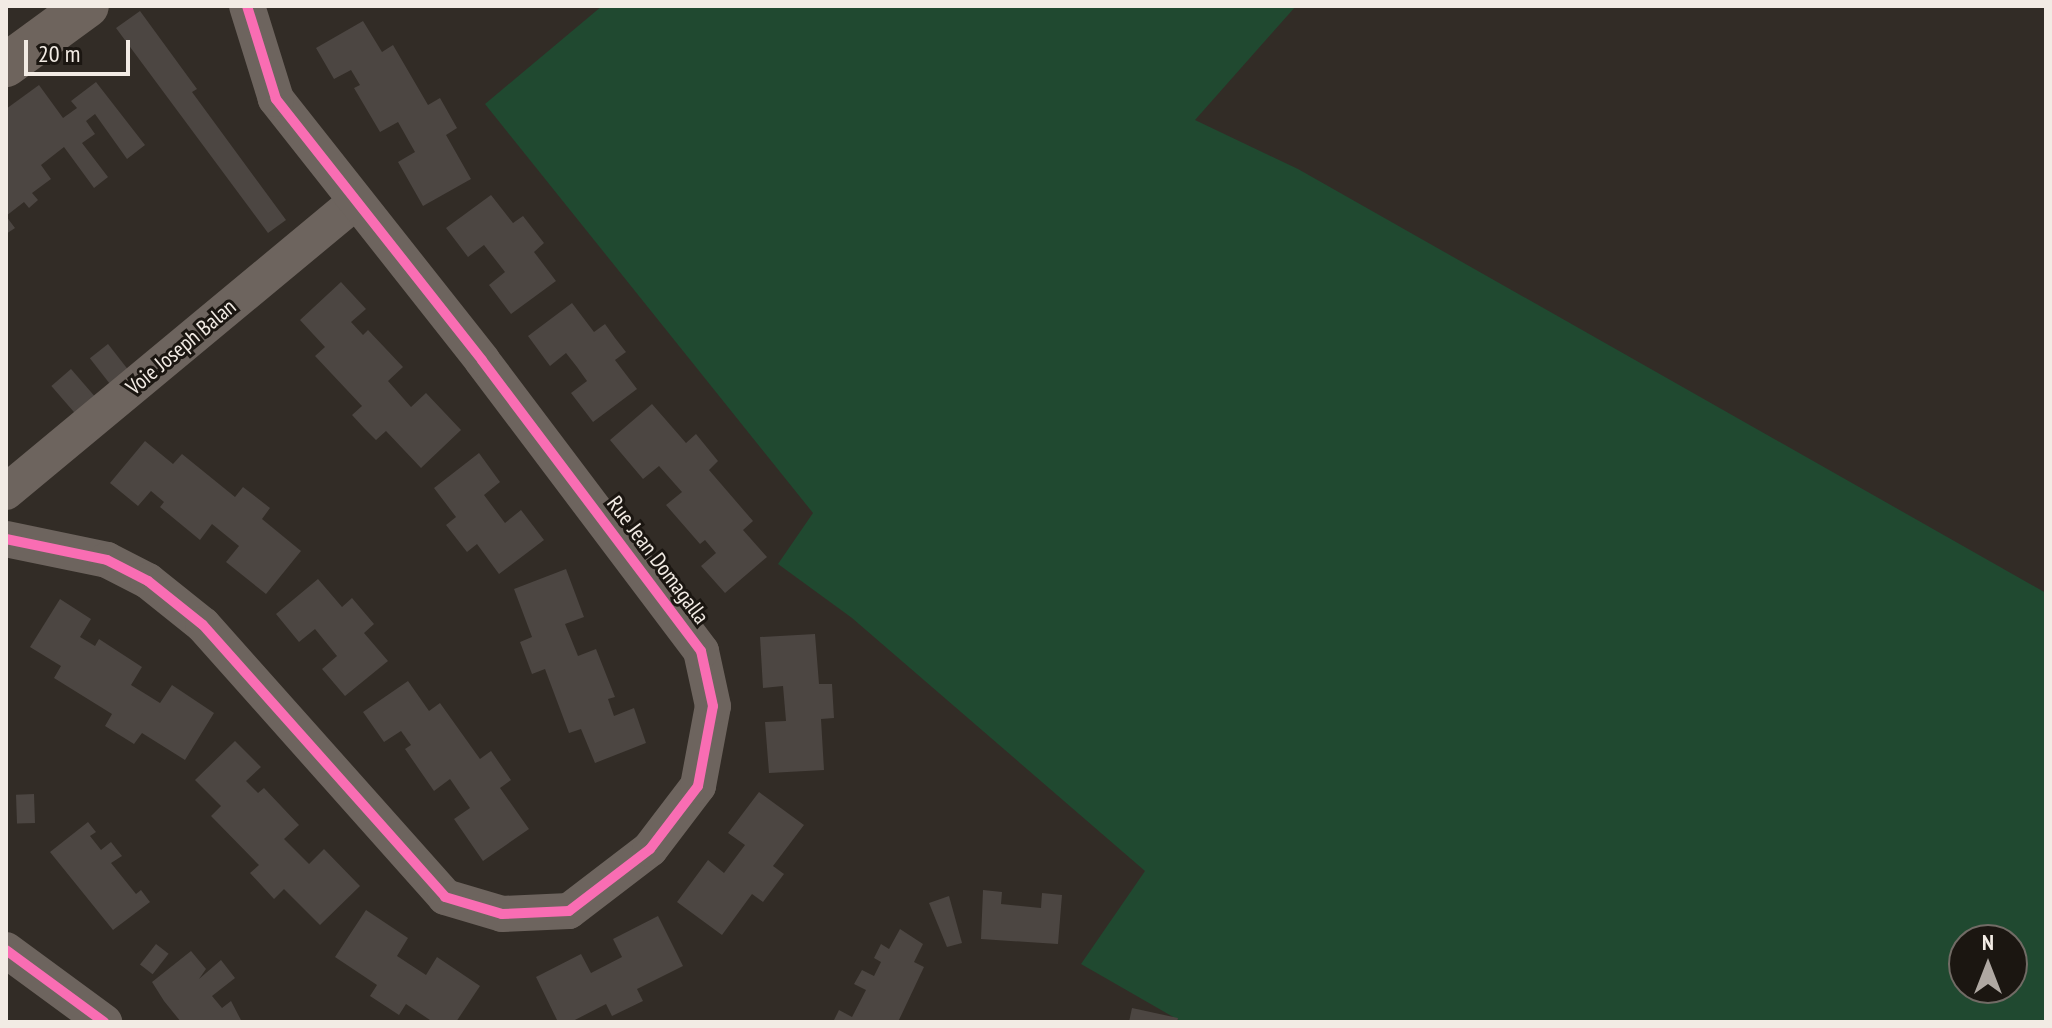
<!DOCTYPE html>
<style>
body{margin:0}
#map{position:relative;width:2052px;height:1028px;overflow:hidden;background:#322c26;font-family:"PT Sans Narrow",sans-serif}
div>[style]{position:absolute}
.green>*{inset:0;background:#204930}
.building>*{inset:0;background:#4c4642;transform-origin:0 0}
.minor>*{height:36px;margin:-18px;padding:0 18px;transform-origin:18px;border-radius:18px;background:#6d645e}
.major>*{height:44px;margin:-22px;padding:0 22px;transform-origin:22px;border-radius:22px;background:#6e645d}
.cycleway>*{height:10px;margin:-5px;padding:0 5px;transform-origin:5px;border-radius:5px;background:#f96db3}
span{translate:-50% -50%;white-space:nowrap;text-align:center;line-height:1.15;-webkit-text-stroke:6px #1b1611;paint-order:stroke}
.street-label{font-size:22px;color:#f2ebe4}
.frame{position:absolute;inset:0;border:8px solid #f2ebe4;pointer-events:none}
.north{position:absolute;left:1948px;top:924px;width:80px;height:80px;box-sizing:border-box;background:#1b1611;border:2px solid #716b65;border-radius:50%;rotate:0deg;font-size:22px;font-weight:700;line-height:32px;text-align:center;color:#f2ebe4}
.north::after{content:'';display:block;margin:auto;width:28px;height:36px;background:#afa8a2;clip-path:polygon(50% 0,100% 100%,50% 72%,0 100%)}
.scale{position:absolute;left:24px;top:40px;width:106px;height:36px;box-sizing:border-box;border:4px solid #f2ebe4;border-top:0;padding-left:10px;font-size:24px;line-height:28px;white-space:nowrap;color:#f2ebe4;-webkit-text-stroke:6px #1b1611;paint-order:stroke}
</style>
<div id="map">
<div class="green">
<i style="clip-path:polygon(evenodd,602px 6px,1296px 6px,1195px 120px,1298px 169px,2046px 593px,2046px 1022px,1182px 1022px,1081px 964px,1145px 871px,852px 618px,778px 564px,813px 513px,485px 104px,602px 6px,1964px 940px,2012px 940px,2012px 988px,1964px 988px,1964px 940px)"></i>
</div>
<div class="building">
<i style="clip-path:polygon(140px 11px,197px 89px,192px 92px,286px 220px,268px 233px,116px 28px)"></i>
<i style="clip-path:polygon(363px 21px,382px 52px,393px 45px,428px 105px,440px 98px,457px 128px,446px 135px,471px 179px,423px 206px,398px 162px,415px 152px,398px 122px,380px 132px,354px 88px,360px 85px,351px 70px,334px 79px,316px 48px)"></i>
<i style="clip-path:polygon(96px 82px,145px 145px,127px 159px,95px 114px,86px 121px,95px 134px,82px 143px,108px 177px,94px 188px,64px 147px,41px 165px,51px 179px,32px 193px,38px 200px,29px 208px,24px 202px,6px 216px,15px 228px,6px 234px,6px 109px,39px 85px,63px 118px,77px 108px,71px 101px)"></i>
<i style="clip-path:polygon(491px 195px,513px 223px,523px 216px,544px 243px,534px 252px,556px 281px,511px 314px,489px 285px,505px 272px,484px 245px,468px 257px,446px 228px)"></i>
<i style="clip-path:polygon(341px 282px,366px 309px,351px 322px,363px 335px,368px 330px,403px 367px,388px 381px,411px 407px,426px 393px,461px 430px,421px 468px,386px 431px,376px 440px,364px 428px,352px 415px,362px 406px,315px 356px,325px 347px,300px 320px)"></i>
<i style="clip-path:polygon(572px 303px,594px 332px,605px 324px,615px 338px,626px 352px,615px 360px,637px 389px,593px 422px,571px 393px,587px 381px,577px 367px,566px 353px,550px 366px,528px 336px)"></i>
<i style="left:108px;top:344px;width:33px;height:23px;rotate:52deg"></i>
<i style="left:71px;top:369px;width:37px;height:26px;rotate:49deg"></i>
<i style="clip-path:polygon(652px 404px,686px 443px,696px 434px,718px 461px,709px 470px,753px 521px,743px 530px,767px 557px,725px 593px,701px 566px,716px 553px,705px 540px,700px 544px,666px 505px,682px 492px,659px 466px,643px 479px,610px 440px)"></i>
<i style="clip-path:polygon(145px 441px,173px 464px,182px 454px,235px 497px,243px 487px,270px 508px,262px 519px,301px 551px,266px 594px,226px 562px,239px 546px,212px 524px,200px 540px,160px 507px,164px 502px,151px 491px,138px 506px,110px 483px)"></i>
<i style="clip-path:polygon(479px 453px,500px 482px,484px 495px,505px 523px,521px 510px,544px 540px,499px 574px,477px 544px,467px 552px,446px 525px,456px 517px,434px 488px)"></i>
<i style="clip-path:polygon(566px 569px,584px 617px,565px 624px,578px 656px,596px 649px,615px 697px,608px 699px,614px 716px,634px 708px,646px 743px,595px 763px,581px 729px,569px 733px,545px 669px,532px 674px,520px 642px,532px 637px,514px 589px)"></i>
<i style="clip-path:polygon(318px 579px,342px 607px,352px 598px,374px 624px,364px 633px,388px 661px,345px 696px,322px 669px,337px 656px,315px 629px,299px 642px,276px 614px)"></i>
<i style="clip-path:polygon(60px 599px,91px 619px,80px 637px,95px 646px,99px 639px,142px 667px,131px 685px,160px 703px,172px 685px,214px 713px,185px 760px,142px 733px,134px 744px,105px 726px,112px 714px,54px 678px,61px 666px,30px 647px)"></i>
<i style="clip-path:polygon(815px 634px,819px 684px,832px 684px,834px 718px,821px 719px,824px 770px,769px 773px,765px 722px,786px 721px,783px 686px,763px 688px,760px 637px)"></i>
<i style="clip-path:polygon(408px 681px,429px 711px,440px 703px,480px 759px,491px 751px,511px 780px,500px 788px,529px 829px,483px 861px,454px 819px,470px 808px,450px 779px,434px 791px,405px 749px,411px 745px,401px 731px,384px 742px,363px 712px)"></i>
<i style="clip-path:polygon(235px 741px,261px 767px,246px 781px,258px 793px,264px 788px,299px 825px,284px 839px,309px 864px,324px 849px,360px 886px,320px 925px,284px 889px,274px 899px,250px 873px,259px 865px,211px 816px,221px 806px,195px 780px)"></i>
<i style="clip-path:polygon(759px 792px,804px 825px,773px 866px,784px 874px,763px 902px,752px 894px,722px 935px,677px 902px,708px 860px,724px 873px,745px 845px,728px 833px)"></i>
<i style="left:34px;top:794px;width:29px;height:18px;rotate:88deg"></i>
<i style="clip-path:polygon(88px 822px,96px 832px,90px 836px,101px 850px,111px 842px,122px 856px,111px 863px,136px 894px,141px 890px,150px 902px,113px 930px,50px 852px)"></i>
<i style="clip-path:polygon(983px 890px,1002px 892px,1001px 904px,1041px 908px,1042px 893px,1062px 895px,1058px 944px,981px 939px)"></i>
<i style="clip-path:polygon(949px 896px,962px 943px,947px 947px,929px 903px)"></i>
<i style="clip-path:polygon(366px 910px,408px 938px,397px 956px,426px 975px,437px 957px,480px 986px,456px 1022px,433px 1022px,406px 1004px,399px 1015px,370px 996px,377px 985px,335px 957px)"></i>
<i style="clip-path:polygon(658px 916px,683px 966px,637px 989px,643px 1001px,612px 1016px,606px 1004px,571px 1022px,558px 1022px,536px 977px,581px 954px,591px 973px,622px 957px,613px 939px)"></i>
<i style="clip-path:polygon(900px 929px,923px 944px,914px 962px,924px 967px,898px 1022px,833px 1022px,839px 1010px,852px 1017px,866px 990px,854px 984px,862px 970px,874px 976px,881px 962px,874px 958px,881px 944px,889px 949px)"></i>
<i style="left:156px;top:944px;width:16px;height:26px;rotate:38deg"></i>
<i style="clip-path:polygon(191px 951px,206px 969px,199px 979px,221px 960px,235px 978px,212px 996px,222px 1008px,231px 1001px,242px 1022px,181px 1022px,164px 1001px,152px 982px)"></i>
<i style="clip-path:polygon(1132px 1008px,1178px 1018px,1177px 1022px,1129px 1022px)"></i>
</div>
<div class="minor">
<i style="left:6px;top:492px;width:455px;rotate:-39.7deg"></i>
<i style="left:6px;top:539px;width:103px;rotate:11.7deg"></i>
<i style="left:107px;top:560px;width:46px;rotate:27.1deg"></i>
<i style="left:148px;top:581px;width:70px;rotate:38.7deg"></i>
<i style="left:203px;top:625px;width:364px;rotate:48.3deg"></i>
<i style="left:445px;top:897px;width:59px;rotate:16.6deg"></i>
<i style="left:502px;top:914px;width:67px;rotate:-2.6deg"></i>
<i style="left:569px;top:911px;width:102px;rotate:-37.4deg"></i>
<i style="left:650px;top:849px;width:79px;rotate:-52.7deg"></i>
<i style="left:698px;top:786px;width:81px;rotate:-79.4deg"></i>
<i style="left:713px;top:706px;width:56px;rotate:-102.3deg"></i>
<i style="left:701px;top:651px;width:364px;rotate:-127deg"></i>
<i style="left:482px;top:360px;width:333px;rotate:-128.3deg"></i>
<i style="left:276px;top:99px;width:97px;rotate:-107.3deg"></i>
<i style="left:6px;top:950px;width:122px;rotate:36.3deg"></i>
</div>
<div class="major">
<i style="left:6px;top:65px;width:100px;rotate:-36.1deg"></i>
</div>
<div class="cycleway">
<i style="left:6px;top:539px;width:103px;rotate:11.7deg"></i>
<i style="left:107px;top:560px;width:46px;rotate:27.1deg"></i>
<i style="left:148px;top:581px;width:70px;rotate:38.7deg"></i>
<i style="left:203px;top:625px;width:364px;rotate:48.3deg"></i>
<i style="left:445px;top:897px;width:59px;rotate:16.6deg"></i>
<i style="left:502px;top:914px;width:67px;rotate:-2.6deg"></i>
<i style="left:569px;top:911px;width:102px;rotate:-37.4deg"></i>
<i style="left:650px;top:849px;width:79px;rotate:-52.7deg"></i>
<i style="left:698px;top:786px;width:81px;rotate:-79.4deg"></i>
<i style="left:713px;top:706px;width:56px;rotate:-102.3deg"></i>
<i style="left:701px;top:651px;width:364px;rotate:-127deg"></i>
<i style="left:482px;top:360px;width:333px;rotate:-128.3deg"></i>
<i style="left:276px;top:99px;width:97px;rotate:-107.3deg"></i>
<i style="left:6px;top:950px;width:122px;rotate:36.3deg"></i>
</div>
<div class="street-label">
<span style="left:181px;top:347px;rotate:-40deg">Voie Joseph Balan</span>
<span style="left:658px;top:560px;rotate:53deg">Rue Jean Domagalla</span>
</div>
<div class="frame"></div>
<div class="north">N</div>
<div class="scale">20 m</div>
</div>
